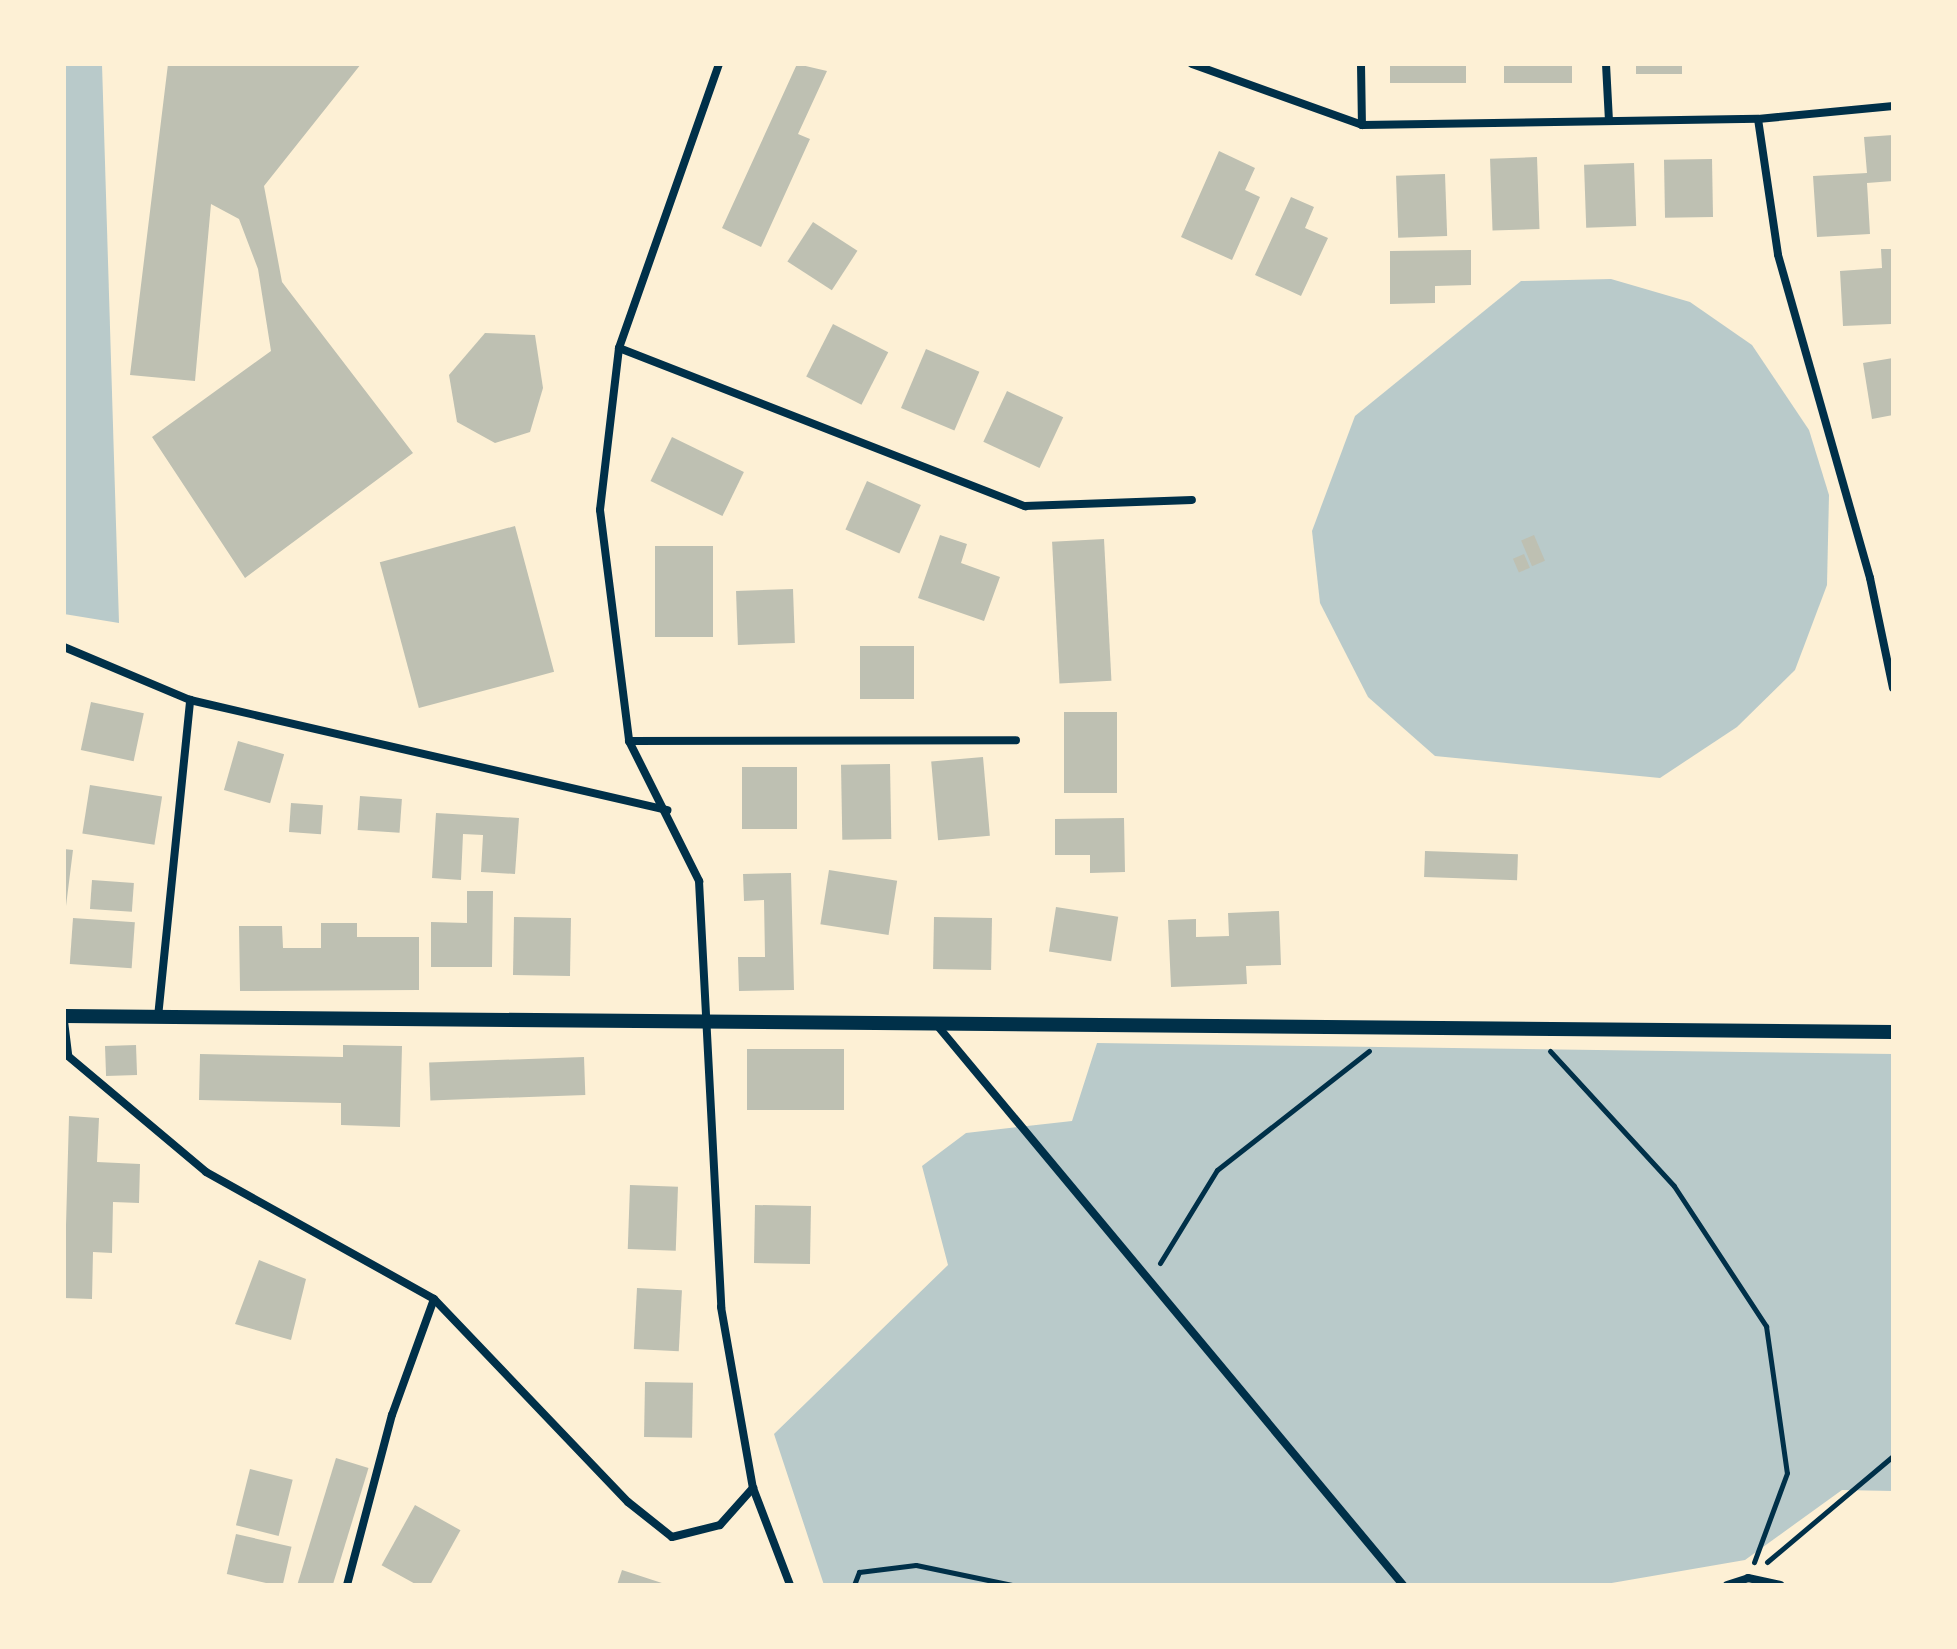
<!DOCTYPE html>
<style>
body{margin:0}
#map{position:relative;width:1957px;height:1649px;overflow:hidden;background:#fdf0d5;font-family:"Zilla Slab",serif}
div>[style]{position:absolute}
.green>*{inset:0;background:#b9caca}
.building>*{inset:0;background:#bec0b2;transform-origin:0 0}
.path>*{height:5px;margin:-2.5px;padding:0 2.5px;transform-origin:2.5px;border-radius:2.5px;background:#003049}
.minor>*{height:8px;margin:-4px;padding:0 4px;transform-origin:4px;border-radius:4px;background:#003049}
.tertiary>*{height:14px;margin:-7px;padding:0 7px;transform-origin:7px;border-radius:7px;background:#003049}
span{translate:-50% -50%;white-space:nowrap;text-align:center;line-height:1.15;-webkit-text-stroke:6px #fdf0d5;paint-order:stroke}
.frame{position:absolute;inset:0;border:66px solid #fdf0d5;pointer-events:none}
</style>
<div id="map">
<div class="green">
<i style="clip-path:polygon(64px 64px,102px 64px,119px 623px,64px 614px)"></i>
<i style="clip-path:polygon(1611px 279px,1690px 302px,1752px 345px,1809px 430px,1829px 495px,1827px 585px,1795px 670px,1737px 727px,1660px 778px,1435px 756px,1368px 697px,1320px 603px,1312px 531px,1355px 416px,1521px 281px)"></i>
<i style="clip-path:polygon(1097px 1043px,1893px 1054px,1893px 1491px,1842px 1490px,1745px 1560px,1600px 1585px,824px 1585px,774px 1434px,948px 1265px,922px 1166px,966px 1133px,1072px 1121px)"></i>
</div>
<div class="building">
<i style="clip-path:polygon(168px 64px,361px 64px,264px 186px,282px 282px,413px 453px,245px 578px,152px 437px,271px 351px,258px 269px,239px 219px,211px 204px,195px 381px,130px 375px)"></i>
<i style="clip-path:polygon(797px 64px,827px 71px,798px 134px,810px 139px,761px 247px,722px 228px)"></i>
<i style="left:1390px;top:64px;width:76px;height:19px"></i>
<i style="left:1504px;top:64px;width:68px;height:19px"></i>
<i style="left:1636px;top:64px;width:46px;height:10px"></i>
<i style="clip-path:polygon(1893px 135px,1893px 181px,1867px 183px,1870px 234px,1817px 237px,1813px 176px,1867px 173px,1864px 137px)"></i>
<i style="clip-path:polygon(1219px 151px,1255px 168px,1245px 190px,1260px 197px,1232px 260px,1181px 237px)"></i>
<i style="left:1537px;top:157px;width:72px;height:47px;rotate:88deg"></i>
<i style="left:1712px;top:159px;width:58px;height:48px;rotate:89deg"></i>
<i style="left:1634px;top:163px;width:63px;height:50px;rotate:88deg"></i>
<i style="left:1445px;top:174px;width:62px;height:49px;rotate:88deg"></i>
<i style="clip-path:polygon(1291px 197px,1314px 207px,1305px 228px,1328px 238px,1301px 296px,1255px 275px)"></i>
<i style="left:813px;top:222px;width:53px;height:47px;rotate:33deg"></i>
<i style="clip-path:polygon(1881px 249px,1893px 249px,1891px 324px,1843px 326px,1840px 271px,1882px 268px)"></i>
<i style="clip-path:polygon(1471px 250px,1471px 285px,1435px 286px,1435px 303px,1390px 304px,1390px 251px)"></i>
<i style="left:833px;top:324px;width:62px;height:59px;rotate:27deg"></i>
<i style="clip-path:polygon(485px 333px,535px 335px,543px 388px,530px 432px,495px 443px,457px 422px,449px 375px)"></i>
<i style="left:926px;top:349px;width:58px;height:64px;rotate:23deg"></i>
<i style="clip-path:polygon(1893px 358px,1893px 415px,1872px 419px,1863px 363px)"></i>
<i style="left:1007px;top:391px;width:62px;height:56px;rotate:25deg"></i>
<i style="left:672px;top:437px;width:80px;height:49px;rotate:26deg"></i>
<i style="left:867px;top:481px;width:59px;height:53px;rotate:24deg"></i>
<i style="left:515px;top:526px;width:151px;height:140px;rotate:75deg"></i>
<i style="clip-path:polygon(940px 535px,967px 544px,961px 563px,1000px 577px,984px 621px,918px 598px)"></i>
<i style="left:1534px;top:535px;width:28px;height:14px;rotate:67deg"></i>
<i style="left:1104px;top:539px;width:142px;height:52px;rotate:87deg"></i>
<i style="left:713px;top:546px;width:91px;height:58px;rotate:90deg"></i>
<i style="left:1524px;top:554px;width:15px;height:12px;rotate:67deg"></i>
<i style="left:793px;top:589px;width:54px;height:57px;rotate:88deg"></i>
<i style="left:860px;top:646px;width:54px;height:53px"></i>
<i style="left:91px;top:702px;width:54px;height:49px;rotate:12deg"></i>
<i style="left:1064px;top:712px;width:53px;height:81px"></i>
<i style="left:238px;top:741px;width:48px;height:51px;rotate:16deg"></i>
<i style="left:983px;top:757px;width:79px;height:52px;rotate:85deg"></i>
<i style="left:890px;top:764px;width:75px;height:49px;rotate:89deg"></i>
<i style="left:742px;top:767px;width:55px;height:62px"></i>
<i style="left:90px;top:785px;width:73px;height:49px;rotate:9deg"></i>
<i style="left:360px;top:796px;width:42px;height:34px;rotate:4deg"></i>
<i style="left:291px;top:803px;width:32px;height:29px;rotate:4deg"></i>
<i style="clip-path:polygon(436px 813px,519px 818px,515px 874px,481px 872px,483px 835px,463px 834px,461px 880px,432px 878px)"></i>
<i style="clip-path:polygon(1124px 818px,1125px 872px,1090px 873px,1090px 855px,1055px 855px,1055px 819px)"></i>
<i style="clip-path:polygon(64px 849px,73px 850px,66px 906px,64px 906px)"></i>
<i style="left:1425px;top:851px;width:93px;height:26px;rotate:2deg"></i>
<i style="left:829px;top:870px;width:69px;height:55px;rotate:9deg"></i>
<i style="clip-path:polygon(791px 873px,794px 990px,739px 991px,738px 957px,765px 957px,764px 900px,744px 901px,743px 874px)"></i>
<i style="left:92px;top:880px;width:42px;height:29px;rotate:4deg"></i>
<i style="clip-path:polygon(467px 891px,493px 891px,492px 967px,431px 967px,431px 922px,467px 923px)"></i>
<i style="left:1056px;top:907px;width:63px;height:45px;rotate:9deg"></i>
<i style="clip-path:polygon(1279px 911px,1281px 965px,1246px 966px,1247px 984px,1171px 987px,1168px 920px,1196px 919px,1196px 937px,1229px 936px,1228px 913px)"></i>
<i style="left:514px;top:917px;width:57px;height:58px;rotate:1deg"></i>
<i style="left:934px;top:917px;width:58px;height:52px;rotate:1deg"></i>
<i style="left:73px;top:918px;width:62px;height:46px;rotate:4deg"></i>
<i style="clip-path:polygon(321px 923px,357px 923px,357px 937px,419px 937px,419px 990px,240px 991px,239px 926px,282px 926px,283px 948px,321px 948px)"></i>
<i style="left:136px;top:1045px;width:30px;height:31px;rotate:88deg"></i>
<i style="clip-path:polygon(343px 1045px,402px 1046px,400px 1127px,341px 1125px,341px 1103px,199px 1100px,200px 1054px,343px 1057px)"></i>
<i style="left:747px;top:1049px;width:97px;height:61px"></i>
<i style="left:584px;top:1057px;width:38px;height:155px;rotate:88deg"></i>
<i style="clip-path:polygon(69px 1116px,99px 1118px,97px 1162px,140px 1164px,139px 1203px,113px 1202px,112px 1253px,93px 1252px,92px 1299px,64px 1298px)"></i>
<i style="left:630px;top:1185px;width:48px;height:64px;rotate:2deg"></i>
<i style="left:755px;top:1205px;width:56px;height:58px;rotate:1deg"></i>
<i style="clip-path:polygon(259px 1260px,306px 1279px,291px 1340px,235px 1324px)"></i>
<i style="left:637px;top:1288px;width:45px;height:61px;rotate:3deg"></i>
<i style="left:645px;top:1382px;width:48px;height:55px;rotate:1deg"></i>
<i style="left:336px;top:1458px;width:34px;height:133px;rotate:17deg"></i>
<i style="left:250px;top:1469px;width:44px;height:58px;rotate:14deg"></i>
<i style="left:415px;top:1505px;width:52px;height:69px;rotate:29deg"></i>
<i style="left:236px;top:1534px;width:57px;height:41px;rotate:13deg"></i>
<i style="clip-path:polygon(622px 1570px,665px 1584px,665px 1585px,617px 1585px)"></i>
</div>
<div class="path">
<i style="left:1550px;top:1051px;width:183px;rotate:47.4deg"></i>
<i style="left:1674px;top:1186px;width:168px;rotate:56.7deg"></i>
<i style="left:1766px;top:1326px;width:148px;rotate:81.9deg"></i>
<i style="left:1787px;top:1473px;width:95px;rotate:110.3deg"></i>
<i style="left:1160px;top:1263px;width:109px;rotate:-58.5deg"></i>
<i style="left:1217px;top:1170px;width:193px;rotate:-38.1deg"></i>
<i style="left:1767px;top:1562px;width:165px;rotate:-40.1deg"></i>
<i style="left:854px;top:1585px;width:14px;rotate:-69deg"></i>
<i style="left:859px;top:1572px;width:57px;rotate:-7deg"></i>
<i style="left:916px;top:1565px;width:98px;rotate:11.8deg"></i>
</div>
<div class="minor">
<i style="left:719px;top:64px;width:301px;rotate:109.4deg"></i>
<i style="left:619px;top:348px;width:163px;rotate:96.7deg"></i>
<i style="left:600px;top:510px;width:233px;rotate:82.8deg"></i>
<i style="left:629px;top:741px;width:157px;rotate:63.4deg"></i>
<i style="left:699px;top:881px;width:427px;rotate:87deg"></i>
<i style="left:721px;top:1307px;width:184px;rotate:80deg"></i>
<i style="left:753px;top:1488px;width:104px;rotate:69.1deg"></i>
<i style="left:1192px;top:64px;width:181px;rotate:19.7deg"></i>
<i style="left:1362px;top:125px;width:396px;rotate:-0.9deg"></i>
<i style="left:1758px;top:119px;width:136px;rotate:-5.5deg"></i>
<i style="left:1361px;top:64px;width:61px;rotate:89.1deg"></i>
<i style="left:1606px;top:64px;width:57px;rotate:87deg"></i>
<i style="left:1758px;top:119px;width:137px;rotate:81.6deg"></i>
<i style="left:1778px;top:255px;width:336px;rotate:74.1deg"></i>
<i style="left:1870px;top:578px;width:112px;rotate:78.2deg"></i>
<i style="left:619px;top:348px;width:436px;rotate:21.3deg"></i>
<i style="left:1025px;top:506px;width:167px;rotate:-2.1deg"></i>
<i style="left:64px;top:647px;width:137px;rotate:22.8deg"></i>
<i style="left:190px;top:700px;width:490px;rotate:13deg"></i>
<i style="left:629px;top:741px;width:387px;rotate:-0.1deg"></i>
<i style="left:158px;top:1017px;width:319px;rotate:-84.2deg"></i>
<i style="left:64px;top:1021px;width:35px;rotate:83deg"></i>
<i style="left:68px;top:1056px;width:180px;rotate:40deg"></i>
<i style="left:206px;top:1172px;width:261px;rotate:29.1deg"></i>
<i style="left:434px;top:1299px;width:281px;rotate:46.3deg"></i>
<i style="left:628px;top:1502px;width:56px;rotate:38.5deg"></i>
<i style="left:672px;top:1537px;width:49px;rotate:-14deg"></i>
<i style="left:720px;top:1525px;width:50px;rotate:-48.3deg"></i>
<i style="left:936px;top:1024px;width:730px;rotate:50.22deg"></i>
<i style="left:347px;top:1585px;width:176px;rotate:-75.2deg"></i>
<i style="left:392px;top:1415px;width:123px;rotate:-70.1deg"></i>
<i style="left:1727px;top:1585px;width:22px;rotate:-18deg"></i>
<i style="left:1748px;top:1578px;width:33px;rotate:12deg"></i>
</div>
<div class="tertiary">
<i style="left:64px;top:1016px;width:1829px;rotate:0.5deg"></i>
</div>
<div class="frame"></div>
</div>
